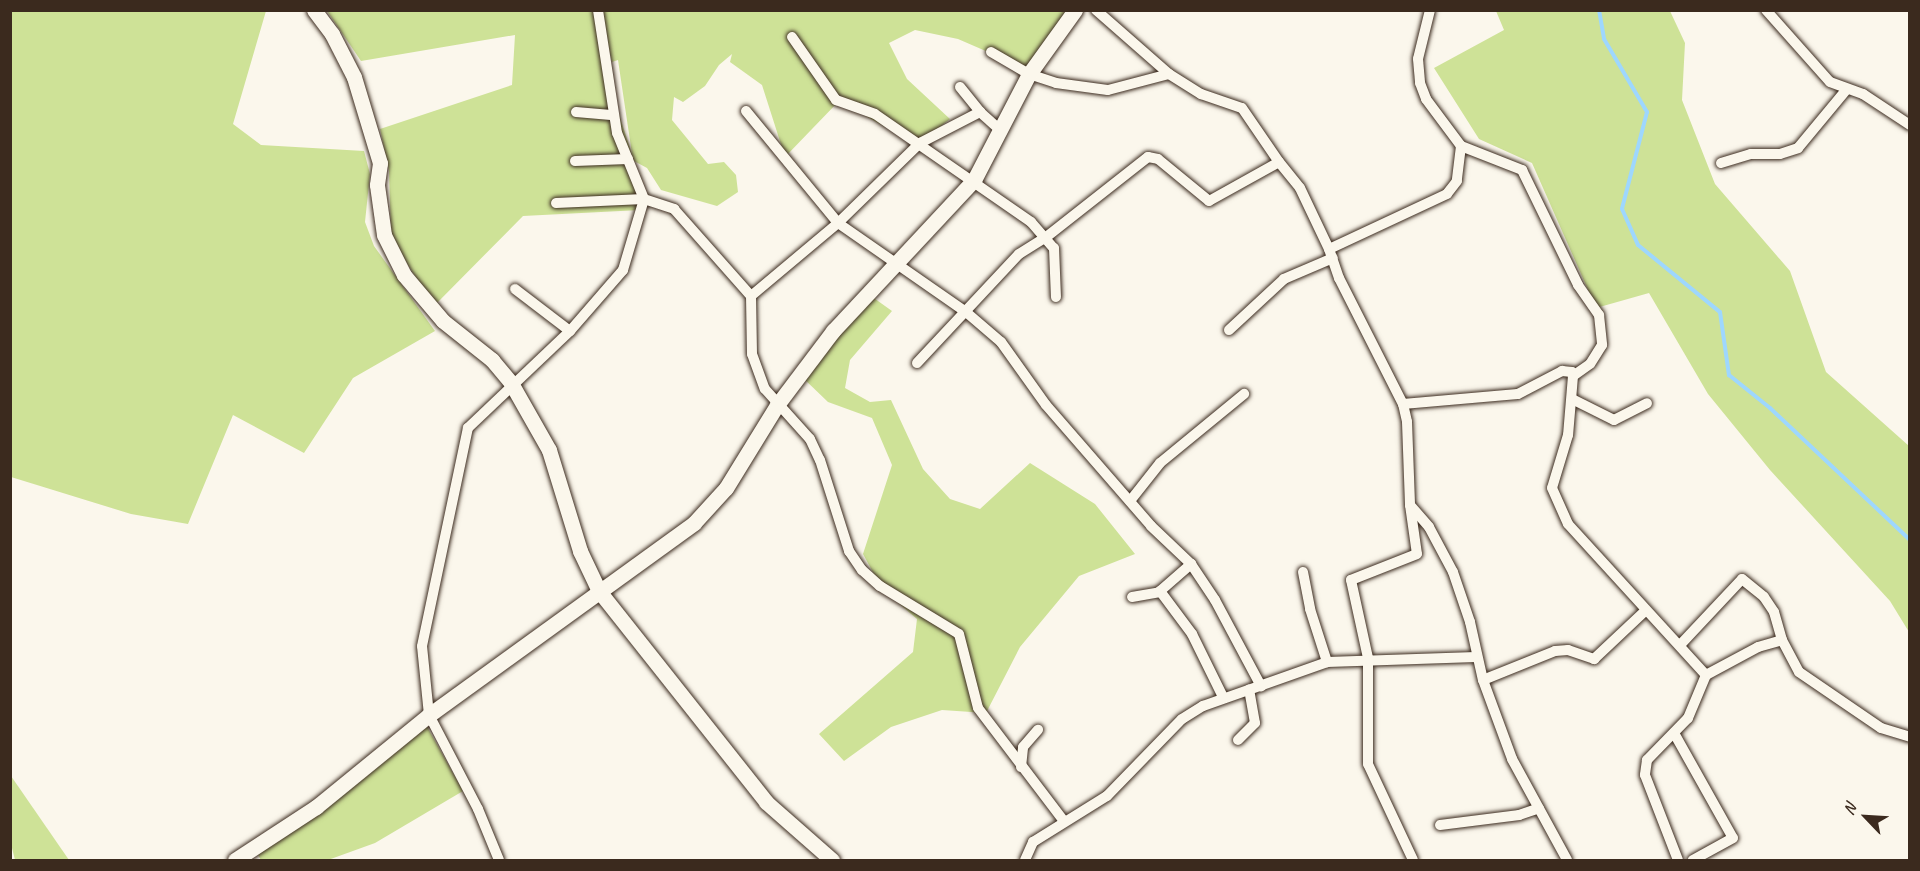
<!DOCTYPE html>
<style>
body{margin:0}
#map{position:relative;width:1920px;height:871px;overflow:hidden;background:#fbf7ec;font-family:Caveat,sans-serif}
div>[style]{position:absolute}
.green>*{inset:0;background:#cee297}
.stream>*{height:4px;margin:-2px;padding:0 2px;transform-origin:2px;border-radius:2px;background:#9ed7fe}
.roads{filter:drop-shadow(0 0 2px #3b2a1e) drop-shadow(0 0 2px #3b2a1e)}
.street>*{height:10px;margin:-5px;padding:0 5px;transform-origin:5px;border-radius:5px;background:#fbf7ec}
.secondary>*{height:15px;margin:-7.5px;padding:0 7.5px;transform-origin:7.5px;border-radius:7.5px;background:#fbf7ec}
span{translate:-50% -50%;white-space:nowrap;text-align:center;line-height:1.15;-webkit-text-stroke:4.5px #fbf7ec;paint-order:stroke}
.frame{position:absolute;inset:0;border:12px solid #3b2a1e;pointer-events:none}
.north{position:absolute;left:1836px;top:787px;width:60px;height:60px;-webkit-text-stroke:4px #fbf7ec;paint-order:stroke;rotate:295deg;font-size:16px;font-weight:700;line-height:24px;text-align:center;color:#3b2a1e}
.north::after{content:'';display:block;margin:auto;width:21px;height:27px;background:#3b2a1e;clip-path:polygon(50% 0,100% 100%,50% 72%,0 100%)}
</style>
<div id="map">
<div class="green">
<i style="clip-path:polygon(10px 11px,266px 11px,233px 124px,261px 145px,364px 151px,370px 174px,365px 222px,374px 246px,435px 331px,353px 378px,304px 453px,233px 415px,188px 524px,131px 514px,11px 477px)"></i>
<i style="clip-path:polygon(327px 11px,594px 11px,610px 87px,632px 154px,618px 60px,612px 62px,600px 11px,1066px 11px,1025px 68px,958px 39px,915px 30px,889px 43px,907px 79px,950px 119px,917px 145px,839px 101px,785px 157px,762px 85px,730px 62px,732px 54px,719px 65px,705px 86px,683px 102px,674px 97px,672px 120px,708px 164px,724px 162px,736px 175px,738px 192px,717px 206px,661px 190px,647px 168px,634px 161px,640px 210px,523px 216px,434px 306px,391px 238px,389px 171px,380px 129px,512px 85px,515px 35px,361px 61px)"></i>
<i style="clip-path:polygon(1496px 11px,1670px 11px,1685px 43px,1682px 100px,1715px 184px,1790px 271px,1826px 372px,1909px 446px,1909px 632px,1890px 601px,1770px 470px,1708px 394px,1649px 293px,1596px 308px,1532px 163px,1479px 139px,1434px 68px,1504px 30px)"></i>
<i style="clip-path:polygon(871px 296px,892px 311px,850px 360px,845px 388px,870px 402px,891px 400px,923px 469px,950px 499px,980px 509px,1030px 463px,1095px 504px,1135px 554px,1079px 576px,1020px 647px,986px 713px,942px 710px,891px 727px,844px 761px,819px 734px,913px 652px,917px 619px,882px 589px,863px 554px,892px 465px,872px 418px,828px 402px,802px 377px)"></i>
<i style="clip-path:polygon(425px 723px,463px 791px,375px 843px,328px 860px,261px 860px,258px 855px)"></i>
<i style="clip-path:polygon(10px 776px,11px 776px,69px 860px,15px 860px,11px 844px)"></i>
</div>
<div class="stream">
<i style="left:1599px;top:10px;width:29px;rotate:80deg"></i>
<i style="left:1604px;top:39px;width:85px;rotate:59.5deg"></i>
<i style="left:1647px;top:112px;width:100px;rotate:104.5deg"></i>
<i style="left:1622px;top:209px;width:39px;rotate:66deg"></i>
<i style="left:1638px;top:245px;width:106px;rotate:39.3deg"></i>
<i style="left:1720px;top:312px;width:64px;rotate:81.9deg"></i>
<i style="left:1729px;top:375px;width:53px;rotate:38.8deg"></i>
<i style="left:1770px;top:408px;width:192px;rotate:43.3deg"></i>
</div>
<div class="roads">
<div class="street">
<i style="left:1096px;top:10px;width:97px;rotate:41.2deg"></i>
<i style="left:1169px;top:74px;width:38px;rotate:32deg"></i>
<i style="left:1201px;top:94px;width:43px;rotate:18.9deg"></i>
<i style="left:1242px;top:108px;width:65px;rotate:55.6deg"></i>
<i style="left:1430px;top:10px;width:50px;rotate:103.8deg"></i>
<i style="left:1418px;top:59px;width:24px;rotate:85deg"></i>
<i style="left:1420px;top:83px;width:17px;rotate:69deg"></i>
<i style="left:1426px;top:99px;width:59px;rotate:53.3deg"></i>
<i style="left:1461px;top:146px;width:35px;rotate:97deg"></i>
<i style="left:1457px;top:181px;width:16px;rotate:128deg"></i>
<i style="left:1447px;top:194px;width:130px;rotate:155deg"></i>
<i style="left:1329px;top:249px;width:31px;rotate:71deg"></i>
<i style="left:1339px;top:278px;width:141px;rotate:63.1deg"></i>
<i style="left:1403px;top:404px;width:18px;rotate:77deg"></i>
<i style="left:1407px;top:422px;width:83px;rotate:87.9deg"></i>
<i style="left:1410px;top:505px;width:29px;rotate:49deg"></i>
<i style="left:1429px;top:527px;width:51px;rotate:61.9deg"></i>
<i style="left:1453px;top:572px;width:53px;rotate:71.2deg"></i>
<i style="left:1470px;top:622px;width:59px;rotate:77.4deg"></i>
<i style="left:1483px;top:680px;width:84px;rotate:69.8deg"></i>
<i style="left:1512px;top:759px;width:115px;rotate:61.4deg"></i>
<i style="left:1766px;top:10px;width:96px;rotate:48.4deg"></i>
<i style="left:1830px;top:82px;width:35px;rotate:20deg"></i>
<i style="left:1863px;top:94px;width:56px;rotate:33.4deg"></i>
<i style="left:792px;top:37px;width:77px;rotate:55.1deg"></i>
<i style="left:836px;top:100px;width:41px;rotate:19.7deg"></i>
<i style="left:875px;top:114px;width:190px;rotate:34.7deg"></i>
<i style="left:1031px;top:222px;width:35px;rotate:49deg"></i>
<i style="left:1054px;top:248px;width:49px;rotate:87.7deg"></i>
<i style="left:991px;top:52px;width:44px;rotate:30.1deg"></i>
<i style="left:1029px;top:74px;width:28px;rotate:18deg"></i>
<i style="left:1056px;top:83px;width:52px;rotate:7.7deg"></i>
<i style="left:1108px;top:90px;width:63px;rotate:-14.7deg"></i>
<i style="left:960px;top:87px;width:32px;rotate:51deg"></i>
<i style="left:746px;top:111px;width:145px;rotate:50.6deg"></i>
<i style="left:838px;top:223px;width:156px;rotate:34.8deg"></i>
<i style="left:966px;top:312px;width:46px;rotate:40.6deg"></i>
<i style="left:1001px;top:342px;width:77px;rotate:54.5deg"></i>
<i style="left:1046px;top:405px;width:160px;rotate:49deg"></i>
<i style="left:1151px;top:526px;width:55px;rotate:43.5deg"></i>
<i style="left:1191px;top:564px;width:43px;rotate:56.3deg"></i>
<i style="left:1215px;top:600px;width:98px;rotate:61.9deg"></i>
<i style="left:576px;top:112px;width:38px;rotate:5deg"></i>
<i style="left:1461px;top:146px;width:66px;rotate:21.5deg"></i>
<i style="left:1522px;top:170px;width:128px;rotate:64deg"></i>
<i style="left:1578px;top:285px;width:37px;rotate:55deg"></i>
<i style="left:1599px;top:315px;width:30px;rotate:84deg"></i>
<i style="left:1602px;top:345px;width:22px;rotate:122deg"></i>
<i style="left:1590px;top:364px;width:21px;rotate:145deg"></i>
<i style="left:1573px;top:376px;width:59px;rotate:94.8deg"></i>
<i style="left:1568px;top:435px;width:55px;rotate:106.8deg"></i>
<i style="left:1552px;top:488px;width:39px;rotate:66deg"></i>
<i style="left:1568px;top:524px;width:205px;rotate:47.6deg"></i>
<i style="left:1706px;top:675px;width:47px;rotate:112.7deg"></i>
<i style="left:1688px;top:718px;width:59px;rotate:134.3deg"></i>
<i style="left:1647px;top:760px;width:15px;rotate:98deg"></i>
<i style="left:1645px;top:775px;width:91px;rotate:68.8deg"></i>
<i style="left:575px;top:161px;width:53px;rotate:-2.2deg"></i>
<i style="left:1721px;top:163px;width:31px;rotate:-17deg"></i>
<i style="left:1751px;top:154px;width:29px"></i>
<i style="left:1780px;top:154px;width:19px;rotate:-18deg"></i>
<i style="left:1798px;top:148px;width:77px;rotate:-50.3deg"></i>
<i style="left:556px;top:203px;width:88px;rotate:-2.6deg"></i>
<i style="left:644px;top:199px;width:32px;rotate:18deg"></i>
<i style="left:674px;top:209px;width:116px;rotate:48.5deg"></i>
<i style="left:751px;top:296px;width:58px;rotate:89deg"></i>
<i style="left:752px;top:354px;width:37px;rotate:70deg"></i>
<i style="left:765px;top:389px;width:67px;rotate:48deg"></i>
<i style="left:810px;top:439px;width:23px;rotate:65deg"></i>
<i style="left:820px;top:460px;width:96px;rotate:72.3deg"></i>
<i style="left:849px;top:551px;width:23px;rotate:56deg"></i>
<i style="left:862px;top:570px;width:24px;rotate:42deg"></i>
<i style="left:880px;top:586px;width:92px;rotate:31.3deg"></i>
<i style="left:959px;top:634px;width:76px;rotate:75.6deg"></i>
<i style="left:978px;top:708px;width:141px;rotate:52.8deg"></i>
<i style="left:515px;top:289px;width:69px;rotate:37.4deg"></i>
<i style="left:751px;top:296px;width:114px;rotate:-40deg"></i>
<i style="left:838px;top:223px;width:115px;rotate:-44.3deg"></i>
<i style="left:920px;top:143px;width:68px;rotate:-27.3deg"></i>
<i style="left:980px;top:112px;width:27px;rotate:42deg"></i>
<i style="left:1229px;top:330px;width:75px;rotate:-42.8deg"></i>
<i style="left:1284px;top:279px;width:53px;rotate:-23.2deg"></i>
<i style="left:917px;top:363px;width:149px;rotate:-46.9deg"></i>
<i style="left:1019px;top:254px;width:31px;rotate:-32deg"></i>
<i style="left:1045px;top:238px;width:131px;rotate:-38.2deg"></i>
<i style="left:1148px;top:157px;width:10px;rotate:11deg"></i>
<i style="left:1158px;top:159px;width:66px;rotate:39.5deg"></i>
<i style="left:1209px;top:201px;width:80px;rotate:-29.1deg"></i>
<i style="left:1279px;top:162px;width:33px;rotate:51deg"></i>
<i style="left:1300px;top:188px;width:68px;rotate:64.6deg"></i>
<i style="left:1572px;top:399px;width:47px;rotate:26.6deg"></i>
<i style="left:1614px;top:420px;width:37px;rotate:-27deg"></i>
<i style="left:1403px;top:404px;width:115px;rotate:-5deg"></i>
<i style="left:1518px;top:394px;width:50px;rotate:-27.6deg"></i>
<i style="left:1562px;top:371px;width:10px;rotate:6deg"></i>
<i style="left:1572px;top:372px;width:4px;rotate:76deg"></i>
<i style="left:1130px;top:501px;width:48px;rotate:-51.7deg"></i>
<i style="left:1160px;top:463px;width:109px;rotate:-39.4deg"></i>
<i style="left:1410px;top:505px;width:49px;rotate:81.9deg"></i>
<i style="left:1417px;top:554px;width:71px;rotate:158.5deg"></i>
<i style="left:1351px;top:580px;width:80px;rotate:77.7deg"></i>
<i style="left:1368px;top:658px;width:106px;rotate:90deg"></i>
<i style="left:1368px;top:764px;width:106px;rotate:64.9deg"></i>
<i style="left:1303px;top:572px;width:38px;rotate:79deg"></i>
<i style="left:1310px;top:609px;width:56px;rotate:72.2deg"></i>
<i style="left:1160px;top:591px;width:54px;rotate:53.3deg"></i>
<i style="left:1192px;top:634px;width:70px;rotate:63.8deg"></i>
<i style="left:1132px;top:597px;width:27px;rotate:-10deg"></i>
<i style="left:1159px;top:592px;width:43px;rotate:-41.2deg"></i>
<i style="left:1681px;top:644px;width:89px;rotate:-46.8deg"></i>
<i style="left:1742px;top:579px;width:28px;rotate:39deg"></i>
<i style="left:1764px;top:597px;width:18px;rotate:56deg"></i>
<i style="left:1774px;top:612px;width:29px;rotate:74deg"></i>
<i style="left:1782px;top:640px;width:36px;rotate:62deg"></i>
<i style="left:1799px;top:672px;width:99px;rotate:34.3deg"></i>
<i style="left:1881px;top:728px;width:30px;rotate:17deg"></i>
<i style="left:1706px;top:675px;width:59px;rotate:-28.3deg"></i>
<i style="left:1758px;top:647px;width:25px;rotate:-16deg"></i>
<i style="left:1483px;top:680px;width:78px;rotate:-21.9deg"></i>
<i style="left:1555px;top:651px;width:13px;rotate:-4deg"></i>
<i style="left:1568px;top:650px;width:28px;rotate:19deg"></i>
<i style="left:1594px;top:659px;width:71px;rotate:-43.3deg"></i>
<i style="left:1674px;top:733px;width:120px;rotate:60.7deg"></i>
<i style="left:1733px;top:838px;width:46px;rotate:151.2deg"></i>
<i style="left:1238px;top:740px;width:24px;rotate:-45deg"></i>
<i style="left:1255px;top:723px;width:34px;rotate:-100deg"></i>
<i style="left:1021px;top:767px;width:20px;rotate:-84deg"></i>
<i style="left:1023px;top:747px;width:23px;rotate:-49deg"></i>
<i style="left:1440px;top:825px;width:80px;rotate:-7.2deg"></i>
<i style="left:1519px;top:815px;width:21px;rotate:-19deg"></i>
<i style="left:499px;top:860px;width:55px;rotate:-112.4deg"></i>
<i style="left:478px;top:809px;width:106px;rotate:-117.5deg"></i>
<i style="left:429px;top:715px;width:69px;rotate:-95.8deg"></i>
<i style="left:422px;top:646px;width:223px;rotate:-78.1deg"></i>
<i style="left:468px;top:428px;width:141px;rotate:-43.6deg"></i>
<i style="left:570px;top:331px;width:81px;rotate:-49deg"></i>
<i style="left:623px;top:270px;width:74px;rotate:-73.5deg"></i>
<i style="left:644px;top:199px;width:71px;rotate:-112.2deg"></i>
<i style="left:617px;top:133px;width:124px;rotate:-98.8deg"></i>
<i style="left:1025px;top:860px;width:20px;rotate:-66deg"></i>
<i style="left:1033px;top:842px;width:87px;rotate:-31.9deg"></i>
<i style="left:1107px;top:796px;width:107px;rotate:-45.8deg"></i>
<i style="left:1182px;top:719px;width:25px;rotate:-32deg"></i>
<i style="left:1203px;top:706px;width:132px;rotate:-19.5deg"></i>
<i style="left:1327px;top:662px;width:149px;rotate:-1.9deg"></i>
</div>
<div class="secondary">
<i style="left:314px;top:10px;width:30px;rotate:53deg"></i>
<i style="left:332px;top:34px;width:48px;rotate:62.9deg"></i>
<i style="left:354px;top:77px;width:90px;rotate:73.2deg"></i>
<i style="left:380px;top:163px;width:22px;rotate:98deg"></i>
<i style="left:377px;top:185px;width:50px;rotate:82deg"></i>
<i style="left:384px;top:235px;width:45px;rotate:63.4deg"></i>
<i style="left:404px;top:275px;width:60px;rotate:49.7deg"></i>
<i style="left:443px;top:321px;width:63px;rotate:38.5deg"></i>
<i style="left:492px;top:360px;width:30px;rotate:50deg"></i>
<i style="left:511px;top:383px;width:77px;rotate:60.4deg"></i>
<i style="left:549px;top:450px;width:106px;rotate:72.9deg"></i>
<i style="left:580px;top:551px;width:44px;rotate:64.6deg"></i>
<i style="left:599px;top:591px;width:269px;rotate:51.6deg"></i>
<i style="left:766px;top:802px;width:88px;rotate:41.3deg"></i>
<i style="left:235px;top:860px;width:97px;rotate:-33.2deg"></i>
<i style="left:316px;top:807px;width:146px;rotate:-39.2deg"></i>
<i style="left:429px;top:715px;width:327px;rotate:-35.9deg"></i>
<i style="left:694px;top:523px;width:47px;rotate:-47.6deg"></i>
<i style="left:726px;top:488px;width:97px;rotate:-58.4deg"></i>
<i style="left:777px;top:405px;width:93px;rotate:-52.9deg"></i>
<i style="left:833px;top:331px;width:207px;rotate:-47deg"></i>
<i style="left:974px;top:180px;width:119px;rotate:-62.6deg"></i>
<i style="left:1029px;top:74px;width:79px;rotate:-54.3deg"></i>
</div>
</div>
<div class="frame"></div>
<div class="north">N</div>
</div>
